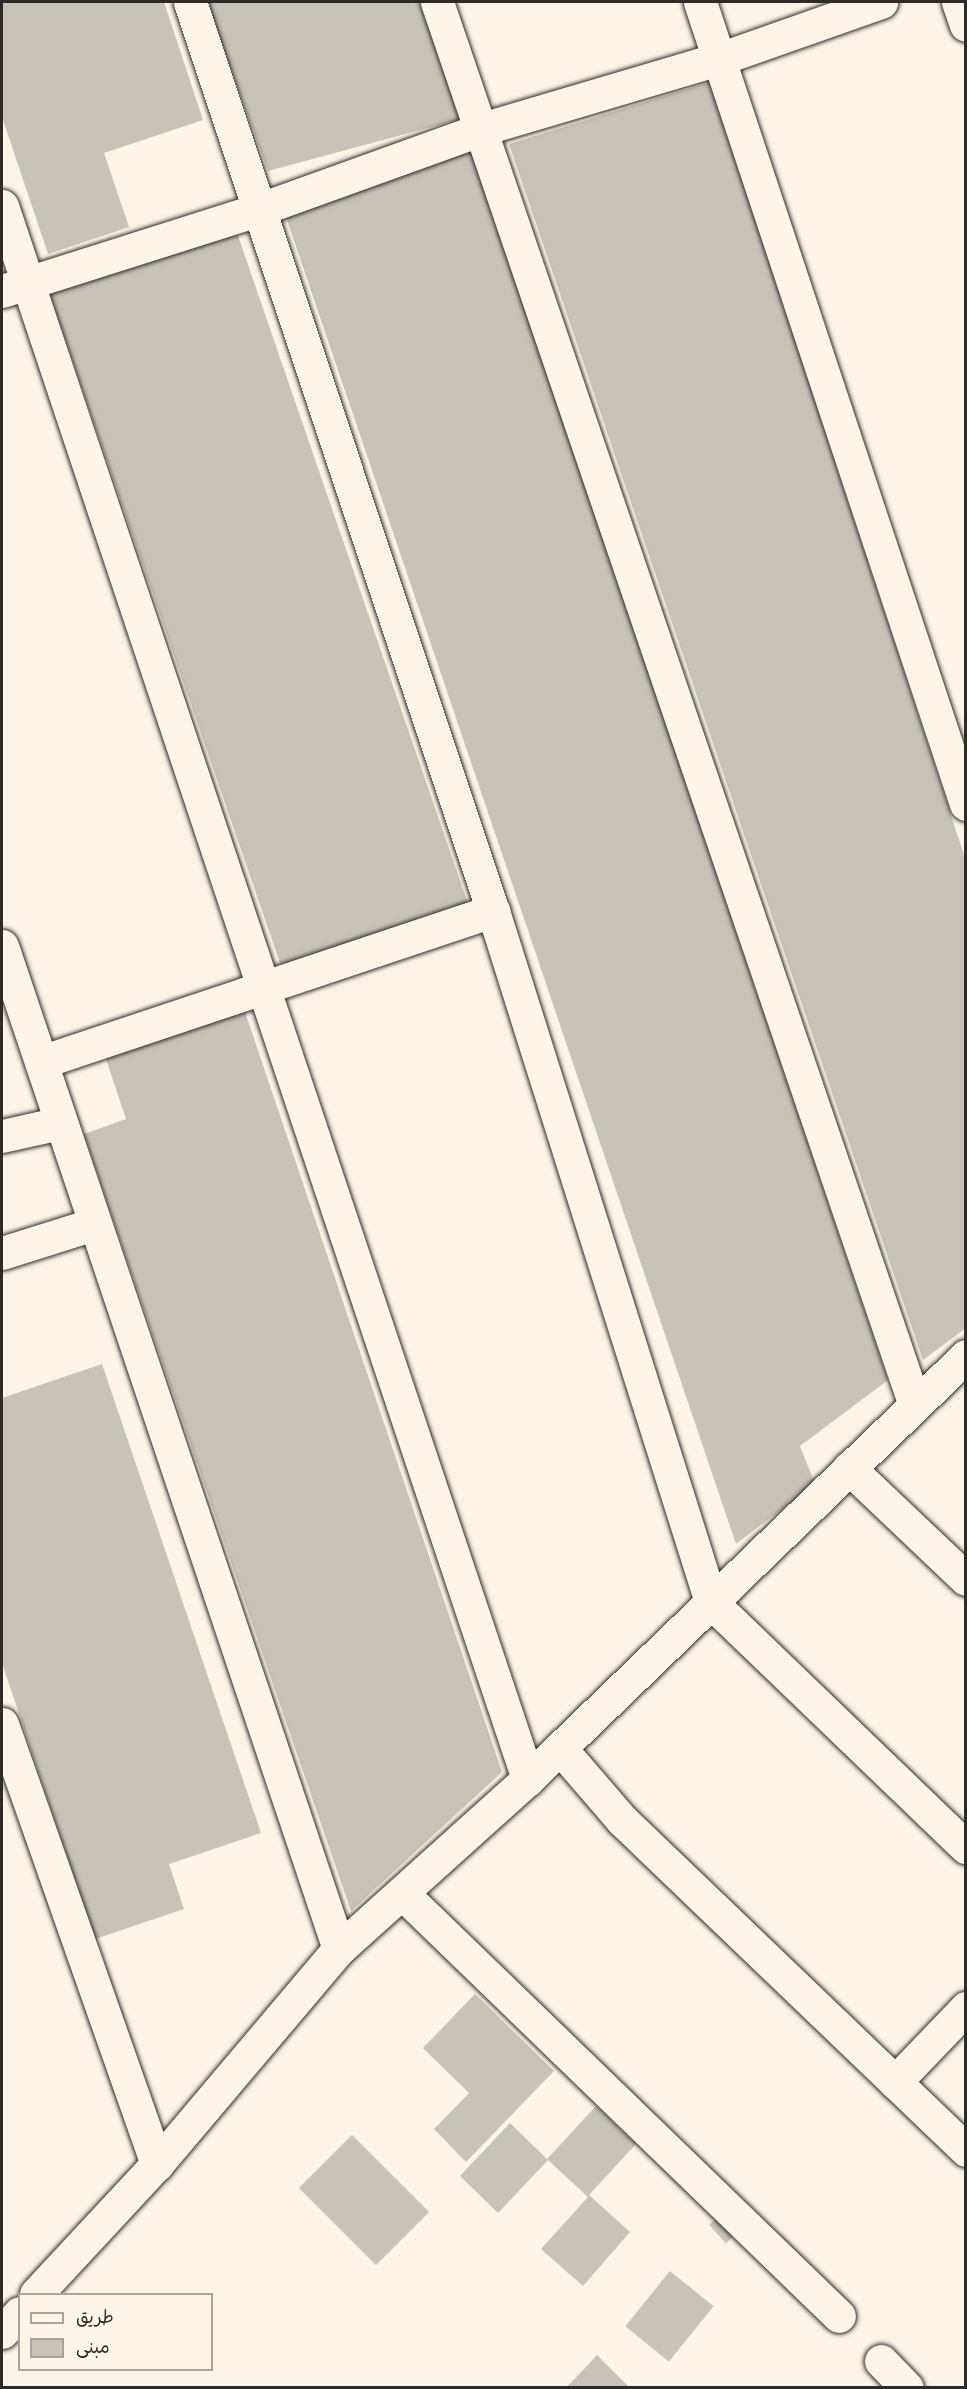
<!DOCTYPE html>
<meta charset="utf-8">
<style>
body{margin:0}
#map{position:relative;width:967px;height:2389px;overflow:hidden;background:#fcf5e5;font-family:"Patrick Hand","Playpen Sans Arabic",sans-serif}
div>[style]{position:absolute}
.building>*{inset:0;background:#c8c3b7;transform-origin:0 0}
.roads{filter:drop-shadow(0 0 2px #2b2b2b) drop-shadow(0 0 2px #2b2b2b)}
.minor>*{height:33px;margin:-16.5px;padding:0 16.5px;transform-origin:16.5px;border-radius:16.5px;background:#fcf5e5}
span{translate:-50% -50%;white-space:nowrap;text-align:center;line-height:1.15;-webkit-text-stroke:4.5px #fcf5e5;paint-order:stroke}
.frame{position:absolute;inset:0;border:3px solid #2b2b2b;pointer-events:none}
.legend{position:absolute;left:18px;top:2293px;width:195px;height:78px;box-sizing:border-box;background:#fcf5e5;border:2px solid #a8a49b;margin:0;padding:8px 10px;list-style:none;font-size:18px;color:#2b2b2b}
.legend li{display:flex;align-items:center;gap:12px;height:30px}
.legend b{width:30px;border:2px solid #a8a49b}
</style>
<div id="map">
<div class="building">
<i style="clip-path:polygon(2px 2px,164px 2px,203px 120px,104px 153px,129px 227px,48px 254px,2px 117px)"></i>
<i style="clip-path:polygon(207px 2px,419px 2px,461px 119px,268px 171px)"></i>
<i style="clip-path:polygon(710px 82px,966px 861px,966px 1328px,923px 1360px,509px 144px)"></i>
<i style="clip-path:polygon(464px 129px,888px 1380px,800px 1446px,815px 1484px,736px 1544px,282px 205px)"></i>
<i style="left:235px;top:227px;width:725px;height:197px;rotate:71deg"></i>
<i style="clip-path:polygon(241px 1000px,502px 1772px,351px 1911px,84px 1134px,126px 1119px,102px 1047px)"></i>
<i style="clip-path:polygon(102px 1364px,261px 1833px,169px 1864px,184px 1909px,95px 1939px,2px 1663px,2px 1398px)"></i>
<i style="clip-path:polygon(475px 1994px,554px 2071px,466px 2162px,434px 2129px,469px 2093px,423px 2048px)"></i>
<i style="clip-path:polygon(596px 2106px,636px 2144px,589px 2195px,630px 2232px,583px 2286px,541px 2249px,588px 2197px,548px 2160px,498px 2213px,460px 2176px,510px 2123px,547px 2159px)"></i>
<i style="left:352px;top:2135px;width:109px;height:75px;rotate:45deg"></i>
<i style="left:721px;top:2214px;width:25px;height:16px;rotate:48deg"></i>
<i style="left:670px;top:2271px;width:56px;height:71px;rotate:39deg"></i>
<i style="clip-path:polygon(597px 2355px,630px 2388px,566px 2388px)"></i>
</div>
<div class="roads">
<div class="minor">
<i style="left:190px;top:2px;width:958px;rotate:71.57deg"></i>
<i style="left:493px;top:911px;width:725px;rotate:72.49deg"></i>
<i style="left:711px;top:1602px;width:354px;rotate:43.9deg"></i>
<i style="left:437px;top:2px;width:1482px;rotate:71.19deg"></i>
<i style="left:700px;top:2px;width:845px;rotate:71.65deg"></i>
<i style="left:958px;top:2px;width:24px;rotate:71deg"></i>
<i style="left:2px;top:206px;width:1659px;rotate:71.51deg"></i>
<i style="left:2px;top:291px;width:274px;rotate:-17.6deg"></i>
<i style="left:263px;top:208px;width:233px;rotate:-19.8deg"></i>
<i style="left:482px;top:129px;width:247px;rotate:-16.5deg"></i>
<i style="left:719px;top:59px;width:172px;rotate:-19.4deg"></i>
<i style="left:2px;top:946px;width:1058px;rotate:71.43deg"></i>
<i style="left:41px;top:1062px;width:477px;rotate:-18.5deg"></i>
<i style="left:2px;top:1136px;width:59px;rotate:-12.6deg"></i>
<i style="left:2px;top:1253px;width:96px;rotate:-17.5deg"></i>
<i style="left:849px;top:1468px;width:161px;rotate:43.5deg"></i>
<i style="left:2px;top:1724px;width:467px;rotate:70.6deg"></i>
<i style="left:560px;top:1748px;width:95px;rotate:49.3deg"></i>
<i style="left:622px;top:1820px;width:477px;rotate:43.8deg"></i>
<i style="left:402px;top:1893px;width:608px;rotate:44.07deg"></i>
<i style="left:895px;top:2082px;width:103px;rotate:-46.2deg"></i>
<i style="left:36px;top:2294px;width:178px;rotate:-47.1deg"></i>
<i style="left:157px;top:2164px;width:282px;rotate:-49.8deg"></i>
<i style="left:339px;top:1949px;width:254px;rotate:-42deg"></i>
<i style="left:528px;top:1779px;width:609px;rotate:-44deg"></i>
<i style="left:2px;top:2332px;width:26px;rotate:-47deg"></i>
<i style="left:881px;top:2361px;width:37px;rotate:46deg"></i>
</div>
</div>
<div class="frame"></div>
<ul class="legend">
<li><b style="height:8px;background:#fcf5e5"></b>طريق</li>
<li><b style="height:16px;background:#c8c3b7"></b>مبنى</li>
</ul>
</div>
